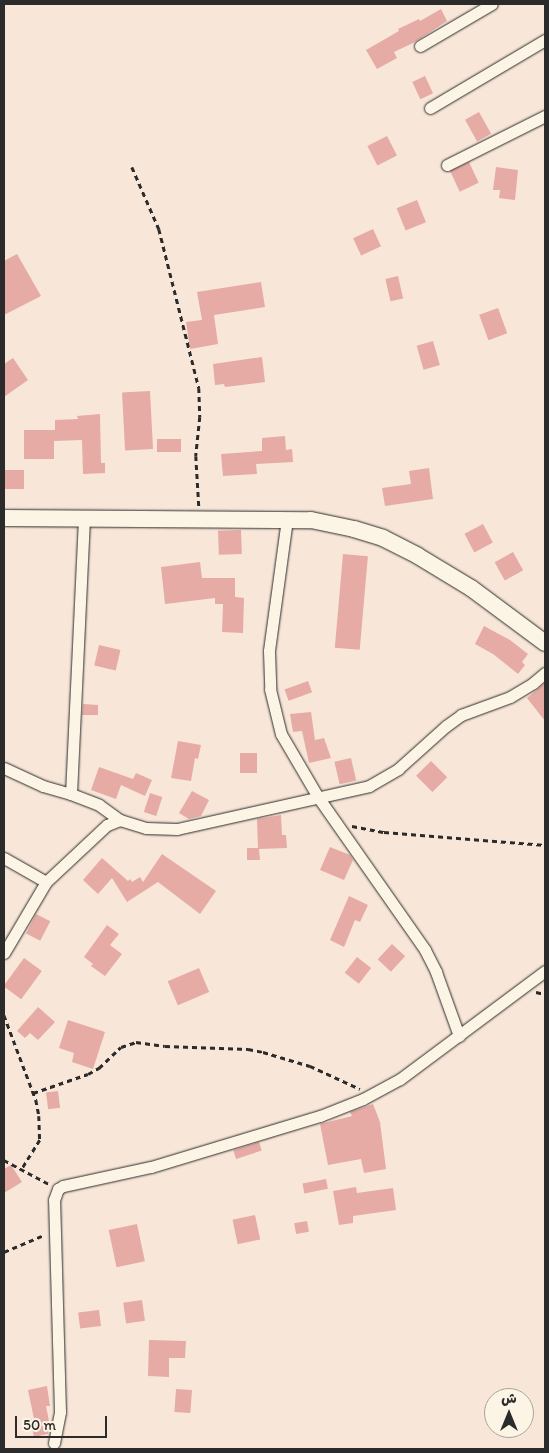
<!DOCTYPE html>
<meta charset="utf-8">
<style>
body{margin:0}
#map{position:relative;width:549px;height:1453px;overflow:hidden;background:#f8e6d8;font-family:Itim,"Playpen Sans Arabic",sans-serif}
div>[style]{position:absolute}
.building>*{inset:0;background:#e6aba5;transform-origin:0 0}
.path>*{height:2.5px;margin-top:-1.25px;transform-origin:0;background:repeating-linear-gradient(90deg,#2b2b2b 0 5px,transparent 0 9px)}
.roads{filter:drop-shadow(0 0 1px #2b2b2b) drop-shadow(0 0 1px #2b2b2b)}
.street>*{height:11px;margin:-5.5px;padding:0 5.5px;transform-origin:5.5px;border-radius:5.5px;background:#fcf5e5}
.secondary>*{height:16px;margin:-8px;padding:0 8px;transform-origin:8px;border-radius:8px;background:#fcf5e5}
span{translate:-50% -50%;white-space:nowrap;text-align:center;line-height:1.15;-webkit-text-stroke:4px #fcf5e5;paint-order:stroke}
.frame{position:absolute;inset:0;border:5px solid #2b2b2b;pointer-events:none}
.north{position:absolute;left:484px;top:1388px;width:50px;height:50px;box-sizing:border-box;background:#fcf5e5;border:1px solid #a8a49b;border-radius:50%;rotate:0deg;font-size:14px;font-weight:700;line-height:20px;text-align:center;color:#2b2b2b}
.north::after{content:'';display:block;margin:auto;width:18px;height:22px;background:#2b2b2b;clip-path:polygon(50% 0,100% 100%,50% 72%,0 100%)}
.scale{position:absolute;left:15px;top:1416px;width:92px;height:22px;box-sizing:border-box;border:2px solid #2b2b2b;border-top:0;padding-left:6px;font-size:15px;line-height:18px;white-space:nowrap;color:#2b2b2b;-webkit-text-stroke:4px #fcf5e5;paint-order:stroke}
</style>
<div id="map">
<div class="building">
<i style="clip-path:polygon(441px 9px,447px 21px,413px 43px,394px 52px,397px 58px,377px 69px,366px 50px,399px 31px,398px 29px,419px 19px,420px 21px)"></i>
<i style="left:425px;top:76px;width:19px;height:14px;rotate:65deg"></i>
<i style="left:479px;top:112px;width:25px;height:16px;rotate:61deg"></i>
<i style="left:387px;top:136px;width:22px;height:22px;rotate:63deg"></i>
<i style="left:469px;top:162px;width:23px;height:21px;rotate:65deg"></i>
<i style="clip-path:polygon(496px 167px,518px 170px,515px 200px,499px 198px,500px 190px,493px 190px)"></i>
<i style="left:417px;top:200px;width:24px;height:22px;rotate:68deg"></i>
<i style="left:373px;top:229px;width:19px;height:22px;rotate:65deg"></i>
<i style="clip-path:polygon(17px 254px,41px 296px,4px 315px,4px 261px)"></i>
<i style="left:398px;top:276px;width:23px;height:13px;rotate:77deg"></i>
<i style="clip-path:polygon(261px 282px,265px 307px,214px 315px,218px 344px,190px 349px,186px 322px,202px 320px,197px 292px)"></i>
<i style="left:498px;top:308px;width:27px;height:20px;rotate:70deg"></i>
<i style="left:433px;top:341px;width:25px;height:17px;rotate:74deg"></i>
<i style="clip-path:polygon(262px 357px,265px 382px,225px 387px,224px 384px,215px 385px,213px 364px)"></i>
<i style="clip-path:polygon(13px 358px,28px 380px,4px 397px,4px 364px)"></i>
<i style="left:150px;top:391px;width:58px;height:28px;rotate:87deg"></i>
<i style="clip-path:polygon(100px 414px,101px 463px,105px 463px,105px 473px,83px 474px,82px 440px,54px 441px,54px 459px,24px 459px,24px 430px,55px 430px,55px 420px,78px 419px,77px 416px)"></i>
<i style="clip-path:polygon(285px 436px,286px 450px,292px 449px,293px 462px,256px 464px,257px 474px,223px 476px,221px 454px,262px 451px,262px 438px)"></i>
<i style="left:181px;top:439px;width:13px;height:24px;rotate:90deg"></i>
<i style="clip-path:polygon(429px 468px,433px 499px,385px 506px,382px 488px,411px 484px,409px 471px)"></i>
<i style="left:24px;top:470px;width:19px;height:19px;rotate:90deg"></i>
<i style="left:483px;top:524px;width:21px;height:21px;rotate:62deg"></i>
<i style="left:241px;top:530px;width:24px;height:23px;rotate:88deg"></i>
<i style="left:513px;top:552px;width:21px;height:21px;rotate:61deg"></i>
<i style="left:343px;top:554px;width:25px;height:94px;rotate:5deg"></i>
<i style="clip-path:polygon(200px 562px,202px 578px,235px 578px,235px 597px,244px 598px,243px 633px,222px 632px,223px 604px,215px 604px,215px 598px,165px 604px,161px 567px)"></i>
<i style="clip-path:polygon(484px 626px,510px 640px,528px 654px,522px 662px,525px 665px,518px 674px,493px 654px,475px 644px)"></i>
<i style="left:99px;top:645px;width:22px;height:21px;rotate:13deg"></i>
<i style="left:308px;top:681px;width:12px;height:25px;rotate:70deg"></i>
<i style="clip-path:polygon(545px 683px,545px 721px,527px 698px)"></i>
<i style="clip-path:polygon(83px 704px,98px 705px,98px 715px,82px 715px)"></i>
<i style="clip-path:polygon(311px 712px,315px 740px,324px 738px,331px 758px,309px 763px,302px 731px,293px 732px,290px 714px)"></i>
<i style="clip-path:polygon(178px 741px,201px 745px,198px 759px,195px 758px,191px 781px,171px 778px)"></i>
<i style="left:240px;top:753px;width:17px;height:20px"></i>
<i style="left:351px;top:758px;width:23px;height:17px;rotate:77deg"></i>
<i style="left:431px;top:761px;width:23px;height:21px;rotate:45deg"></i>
<i style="clip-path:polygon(99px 767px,133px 779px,136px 773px,152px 780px,145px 796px,121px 785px,116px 799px,91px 790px)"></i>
<i style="clip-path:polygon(192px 791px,209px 800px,201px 816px,189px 819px,179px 813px)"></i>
<i style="left:150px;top:793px;width:13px;height:20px;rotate:18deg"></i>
<i style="clip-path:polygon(281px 815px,282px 835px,286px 835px,287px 848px,259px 849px,260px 860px,247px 860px,247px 848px,258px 848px,257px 819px)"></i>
<i style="clip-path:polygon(330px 847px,350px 855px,353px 860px,344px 880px,320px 870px)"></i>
<i style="clip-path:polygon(162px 854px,216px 891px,200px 914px,158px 882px,127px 902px,112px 878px,98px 894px,83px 880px,102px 858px,128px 881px,130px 879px,132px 882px,140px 877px,143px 882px)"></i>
<i style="clip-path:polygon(349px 896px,368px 905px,360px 922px,355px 920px,344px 947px,330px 940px)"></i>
<i style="left:36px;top:914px;width:16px;height:22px;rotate:27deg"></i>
<i style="clip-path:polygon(107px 925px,119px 934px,110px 945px,122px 954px,105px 976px,91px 966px,93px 964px,84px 957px)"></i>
<i style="left:392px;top:944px;width:18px;height:21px;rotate:43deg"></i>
<i style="left:357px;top:957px;width:18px;height:20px;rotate:38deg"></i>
<i style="left:24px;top:958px;width:22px;height:35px;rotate:36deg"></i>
<i style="left:199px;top:968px;width:26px;height:34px;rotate:67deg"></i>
<i style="clip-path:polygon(38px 1007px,55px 1022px,38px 1040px,30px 1033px,25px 1038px,17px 1031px)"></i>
<i style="clip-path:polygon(68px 1020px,105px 1032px,93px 1069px,72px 1062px,74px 1053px,59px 1048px)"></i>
<i style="left:58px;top:1091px;width:17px;height:12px;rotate:83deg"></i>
<i style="clip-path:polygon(373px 1104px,380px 1122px,386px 1169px,364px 1173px,361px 1159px,328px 1165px,320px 1124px,352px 1116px,350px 1112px)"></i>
<i style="left:259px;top:1142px;width:9px;height:27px;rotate:72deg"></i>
<i style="clip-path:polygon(11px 1165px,22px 1182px,4px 1193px,4px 1169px)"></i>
<i style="left:326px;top:1179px;width:10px;height:24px;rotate:79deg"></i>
<i style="clip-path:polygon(356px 1187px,357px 1193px,393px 1188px,396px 1210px,353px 1216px,353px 1223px,339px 1225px,333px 1191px)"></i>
<i style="left:255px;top:1215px;width:25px;height:23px;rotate:78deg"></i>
<i style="left:307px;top:1221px;width:11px;height:13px;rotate:80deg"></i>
<i style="left:137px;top:1224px;width:38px;height:29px;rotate:78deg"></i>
<i style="left:142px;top:1300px;width:21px;height:19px;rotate:82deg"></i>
<i style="left:99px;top:1310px;width:16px;height:21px;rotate:83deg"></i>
<i style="clip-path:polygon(149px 1340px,186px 1341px,185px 1358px,169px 1358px,169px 1377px,148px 1376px)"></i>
<i style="clip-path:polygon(47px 1386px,50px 1406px,46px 1406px,50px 1426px,48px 1434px,34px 1437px,30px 1419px,34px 1419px,28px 1390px)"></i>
<i style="left:176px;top:1389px;width:16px;height:23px;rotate:4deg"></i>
</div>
<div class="path">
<i style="left:132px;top:167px;width:68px;rotate:66.5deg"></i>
<i style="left:159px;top:229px;width:164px;rotate:75.9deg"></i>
<i style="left:199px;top:388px;width:29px;rotate:88deg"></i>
<i style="left:200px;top:417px;width:39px;rotate:96deg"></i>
<i style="left:196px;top:456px;width:51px;rotate:86.6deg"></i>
<i style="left:352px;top:826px;width:33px;rotate:11deg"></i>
<i style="left:384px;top:832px;width:162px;rotate:4.6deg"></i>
<i style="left:536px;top:992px;width:9px;rotate:13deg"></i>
<i style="left:4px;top:1015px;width:91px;rotate:69.4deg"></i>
<i style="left:36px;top:1100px;width:16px;rotate:79deg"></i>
<i style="left:39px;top:1116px;width:24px;rotate:88deg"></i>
<i style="left:40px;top:1140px;width:34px;rotate:122deg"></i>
<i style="left:33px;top:1093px;width:58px;rotate:-19.1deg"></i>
<i style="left:88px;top:1074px;width:13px;rotate:-29deg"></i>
<i style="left:99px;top:1068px;width:30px;rotate:-44deg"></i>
<i style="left:121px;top:1047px;width:16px;rotate:-18deg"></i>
<i style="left:136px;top:1042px;width:29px;rotate:8deg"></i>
<i style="left:165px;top:1046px;width:83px;rotate:2.1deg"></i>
<i style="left:248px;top:1049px;width:15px;rotate:11deg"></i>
<i style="left:263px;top:1052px;width:49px;rotate:16.6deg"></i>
<i style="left:310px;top:1066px;width:55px;rotate:24.7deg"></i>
<i style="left:4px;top:1160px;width:51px;rotate:28.1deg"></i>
<i style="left:4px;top:1252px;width:43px;rotate:-23deg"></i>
</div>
<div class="roads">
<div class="street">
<i style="left:420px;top:46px;width:83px;rotate:-30.3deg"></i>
<i style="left:430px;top:108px;width:134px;rotate:-30.6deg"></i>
<i style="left:447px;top:165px;width:110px;rotate:-26.6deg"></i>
<i style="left:287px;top:519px;width:133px;rotate:97.8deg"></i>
<i style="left:269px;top:651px;width:38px;rotate:88deg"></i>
<i style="left:270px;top:689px;width:46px;rotate:76.3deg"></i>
<i style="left:281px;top:734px;width:73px;rotate:59.6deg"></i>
<i style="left:318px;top:797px;width:187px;rotate:55deg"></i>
<i style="left:425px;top:950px;width:25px;rotate:63deg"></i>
<i style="left:436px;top:972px;width:68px;rotate:70.2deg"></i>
<i style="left:4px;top:768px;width:43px;rotate:24.8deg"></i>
<i style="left:43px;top:786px;width:29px;rotate:16deg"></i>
<i style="left:71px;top:794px;width:30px;rotate:21deg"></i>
<i style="left:99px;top:805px;width:26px;rotate:36deg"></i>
<i style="left:71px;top:794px;width:275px;rotate:-87.3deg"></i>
<i style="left:4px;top:858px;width:48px;rotate:29.7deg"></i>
<i style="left:4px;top:953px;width:82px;rotate:-59.4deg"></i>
<i style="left:46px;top:882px;width:83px;rotate:-43.1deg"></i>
<i style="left:107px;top:825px;width:14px;rotate:-21deg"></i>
<i style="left:120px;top:820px;width:27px;rotate:17deg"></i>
<i style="left:146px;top:828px;width:31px;rotate:2deg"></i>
<i style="left:177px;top:829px;width:197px;rotate:-12.6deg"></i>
<i style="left:369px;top:786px;width:34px;rotate:-30deg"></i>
<i style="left:398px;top:769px;width:64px;rotate:-41.9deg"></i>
<i style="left:446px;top:726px;width:19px;rotate:-36deg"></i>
<i style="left:461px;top:715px;width:52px;rotate:-20.2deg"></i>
<i style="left:510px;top:697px;width:27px;rotate:-31deg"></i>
<i style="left:533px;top:683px;width:16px;rotate:-40deg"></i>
<i style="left:54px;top:1443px;width:32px;rotate:-79deg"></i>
<i style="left:60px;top:1412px;width:212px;rotate:-91.6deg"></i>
<i style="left:54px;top:1200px;width:12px;rotate:-70deg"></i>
<i style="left:58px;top:1189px;width:6px;rotate:-31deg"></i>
<i style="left:63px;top:1186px;width:90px;rotate:-12.2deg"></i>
<i style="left:151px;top:1167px;width:177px;rotate:-16.8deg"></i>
<i style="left:320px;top:1116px;width:46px;rotate:-21.6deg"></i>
<i style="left:363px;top:1099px;width:42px;rotate:-28.4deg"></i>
<i style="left:400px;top:1079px;width:181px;rotate:-36.7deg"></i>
</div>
<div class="secondary">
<i style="left:4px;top:518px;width:307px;rotate:0.4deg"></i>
<i style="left:311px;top:520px;width:44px;rotate:11.8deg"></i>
<i style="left:354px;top:529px;width:30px;rotate:17deg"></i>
<i style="left:383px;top:538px;width:39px;rotate:27deg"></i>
<i style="left:418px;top:556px;width:62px;rotate:31.1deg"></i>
<i style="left:471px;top:588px;width:92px;rotate:36.6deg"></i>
</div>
</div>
<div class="frame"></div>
<div class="north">ش</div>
<div class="scale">50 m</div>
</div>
